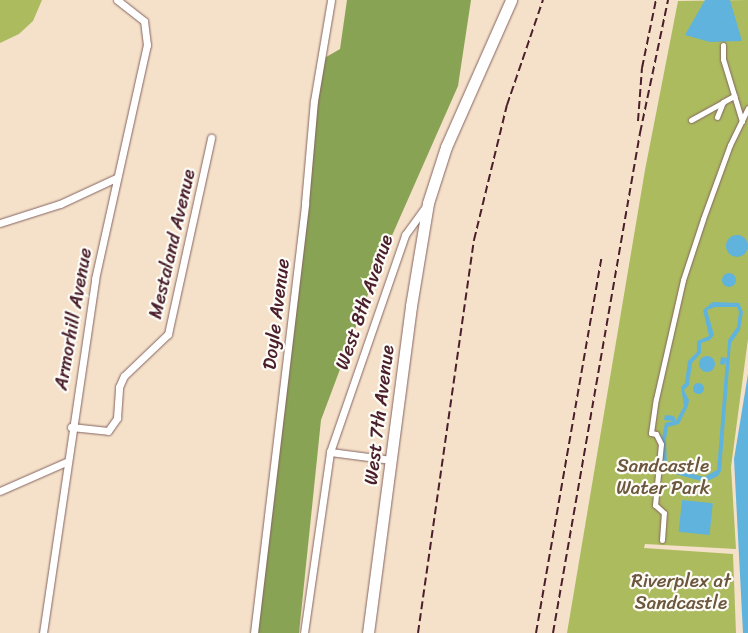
<!DOCTYPE html>
<style>
body{margin:0}
#map{position:relative;width:748px;height:633px;overflow:hidden;background:#f5e1c9;font-family:Sriracha,sans-serif}
div>[style]{position:absolute}
.green>*{inset:0;background:#acbb5e}
.forest>*{inset:0;background:#89a355}
.water>*{inset:0;background:#60b3dc;transform-origin:0 0}
.round{border-radius:50%}
.roads{filter:drop-shadow(0 0 1px #866362) drop-shadow(0 0 1px #866362)}
.pedestrian>*{height:5px;margin:-2.5px;padding:0 2.5px;transform-origin:2.5px;border-radius:2.5px;background:#fff}
.minor>*{height:7px;margin:-3.5px;padding:0 3.5px;transform-origin:3.5px;border-radius:3.5px;background:#fff}
.primary>*{height:11px;margin:-5.5px;padding:0 5.5px;transform-origin:5.5px;border-radius:5.5px;background:#fff}
.rail>*{height:2px;margin-top:-1px;transform-origin:0;background:repeating-linear-gradient(90deg,#4a1f2b 0 8px,transparent 0 12px)}
span{translate:-50% -50%;white-space:nowrap;text-align:center;line-height:1.15;-webkit-text-stroke:4.5px #fdfcf7;paint-order:stroke}
.street-label{font-size:19px;color:#4a1f2b}
.park-label{font-size:19px;color:#6c563d}
</style>
<div id="map">
<div class="green">
<i style="clip-path:polygon(0 0,42px 0,33px 21px,19px 34px,0 43px)"></i>
<i style="clip-path:polygon(748px 0,748px 339px,731px 467px,736px 549px,645px 544px,644px 548px,733px 554px,736px 633px,567px 633px,645px 170px,678px 1px)"></i>
</div>
<div class="forest">
<i style="clip-path:polygon(347px 0,471px 0,458px 86px,379px 265px,321px 420px,299px 633px,253px 633px,321px 60px,340px 49px)"></i>
</div>
<div class="water">
<i style="clip-path:polygon(705px 0,730px 0,742px 41px,710px 42px,685px 35px)"></i>
<i class="round" style="left:726px;top:235px;width:22px;height:22px"></i>
<i class="round" style="left:722px;top:273px;width:14px;height:14px"></i>
<i style="clip-path:polygon(evenodd,713px 302px,739px 303px,743px 312px,740px 330px,731px 343px,721px 471px,718px 476px,705px 482px,664px 471px,661px 465px,662px 438px,665px 423px,674px 421px,664px 420px,665px 415px,674px 416px,676px 421px,684px 406px,681px 387px,685px 383px,688px 361px,697px 352px,697px 341px,709px 336px,703px 310px,713px 302px,715px 307px,737px 307px,739px 312px,737px 327px,728px 340px,727px 358px,721px 357px,720px 364px,724px 365px,726px 360px,717px 470px,704px 477px,667px 467px,666px 439px,668px 427px,679px 424px,688px 406px,689px 400px,684px 390px,689px 385px,692px 363px,701px 353px,701px 343px,710px 340px,714px 335px,707px 310px,715px 307px)"></i>
<i class="round" style="left:699px;top:356px;width:16px;height:16px"></i>
<i style="clip-path:polygon(748px 374px,748px 633px,743px 633px,734px 459px)"></i>
<i class="round" style="left:692.5px;top:382.5px;width:11px;height:11px"></i>
<i style="left:682px;top:500px;width:31px;height:32px;rotate:6deg"></i>
</div>
<div class="roads">
<div class="pedestrian">
<i style="left:723px;top:45px;width:14px;rotate:90deg"></i>
<i style="left:723px;top:59px;width:65px;rotate:73deg"></i>
<i style="left:717px;top:117px;width:16px;rotate:-68deg"></i>
<i style="left:723px;top:102px;width:13px;rotate:-29deg"></i>
<i style="left:691px;top:120px;width:37px;rotate:-29deg"></i>
<i style="left:662px;top:540px;width:27px;rotate:-86deg"></i>
<i style="left:664px;top:513px;width:12px;rotate:-138deg"></i>
<i style="left:655px;top:505px;width:61px;rotate:-84.4deg"></i>
<i style="left:661px;top:444px;width:11px;rotate:-117deg"></i>
<i style="left:656px;top:434px;width:5px;rotate:-169deg"></i>
<i style="left:651px;top:433px;width:34px;rotate:-82deg"></i>
<i style="left:656px;top:399px;width:122px;rotate:-77.2deg"></i>
<i style="left:683px;top:280px;width:64px;rotate:-71.8deg"></i>
<i style="left:703px;top:219px;width:79px;rotate:-70deg"></i>
<i style="left:730px;top:145px;width:41px;rotate:-64.1deg"></i>
</div>
<div class="minor">
<i style="left:0;top:223px;width:63px;rotate:-17.6deg"></i>
<i style="left:60px;top:204px;width:62px;rotate:-24.9deg"></i>
<i style="left:71px;top:427px;width:37px;rotate:6deg"></i>
<i style="left:108px;top:431px;width:16px;rotate:-55deg"></i>
<i style="left:117px;top:418px;width:31px;rotate:-86deg"></i>
<i style="left:119px;top:387px;width:12px;rotate:-66deg"></i>
<i style="left:124px;top:376px;width:61px;rotate:-43.7deg"></i>
<i style="left:168px;top:334px;width:201px;rotate:-77.6deg"></i>
<i style="left:330px;top:452px;width:62px;rotate:7.5deg"></i>
<i style="left:0;top:491px;width:72px;rotate:-23.7deg"></i>
<i style="left:43px;top:633px;width:358px;rotate:-81.6deg"></i>
<i style="left:95px;top:279px;width:240px;rotate:-77.5deg"></i>
<i style="left:147px;top:45px;width:24px;rotate:-97deg"></i>
<i style="left:144px;top:21px;width:34px;rotate:-142deg"></i>
<i style="left:254px;top:633px;width:433px;rotate:-83.2deg"></i>
<i style="left:305px;top:203px;width:102px;rotate:-85deg"></i>
<i style="left:314px;top:101px;width:102px;rotate:-80.4deg"></i>
<i style="left:304px;top:633px;width:183px;rotate:-81.8deg"></i>
<i style="left:330px;top:452px;width:230px;rotate:-70.9deg"></i>
<i style="left:405px;top:235px;width:34px;rotate:-54deg"></i>
</div>
<div class="primary">
<i style="left:368px;top:633px;width:330px;rotate:-82.5deg"></i>
<i style="left:411px;top:306px;width:104px;rotate:-80.6deg"></i>
<i style="left:428px;top:203px;width:59px;rotate:-72.2deg"></i>
<i style="left:446px;top:147px;width:161px;rotate:-66.1deg"></i>
</div>
</div>
<div class="rail">
<i style="left:638px;top:121px;width:53px;rotate:-85.7deg"></i>
<i style="left:642px;top:68px;width:69px;rotate:-78.4deg"></i>
<i style="left:418px;top:633px;width:397px;rotate:-81.9deg"></i>
<i style="left:474px;top:240px;width:139px;rotate:-76.3deg"></i>
<i style="left:507px;top:105px;width:111px;rotate:-71.1deg"></i>
<i style="left:536px;top:633px;width:380px;rotate:-80.1deg"></i>
<i style="left:553px;top:633px;width:508px;rotate:-80.13deg"></i>
<i style="left:640px;top:133px;width:136px;rotate:-78.1deg"></i>
</div>
<div class="street-label">
<span style="left:172px;top:244px;rotate:-77deg">Mestaland Avenue</span>
<span style="left:364px;top:302px;rotate:-71deg">West 8th Avenue</span>
<span style="left:276px;top:314px;rotate:-83deg">Doyle Avenue</span>
<span style="left:73px;top:319px;rotate:-80deg">Armorhill Avenue</span>
<span style="left:379px;top:415px;rotate:-83deg">West 7th Avenue</span>
</div>
<div class="park-label">
<span style="left:663px;top:477px">Sandcastle<br>Water Park</span>
<span style="left:681px;top:592px">Riverplex at<br>Sandcastle</span>
</div>
</div>
